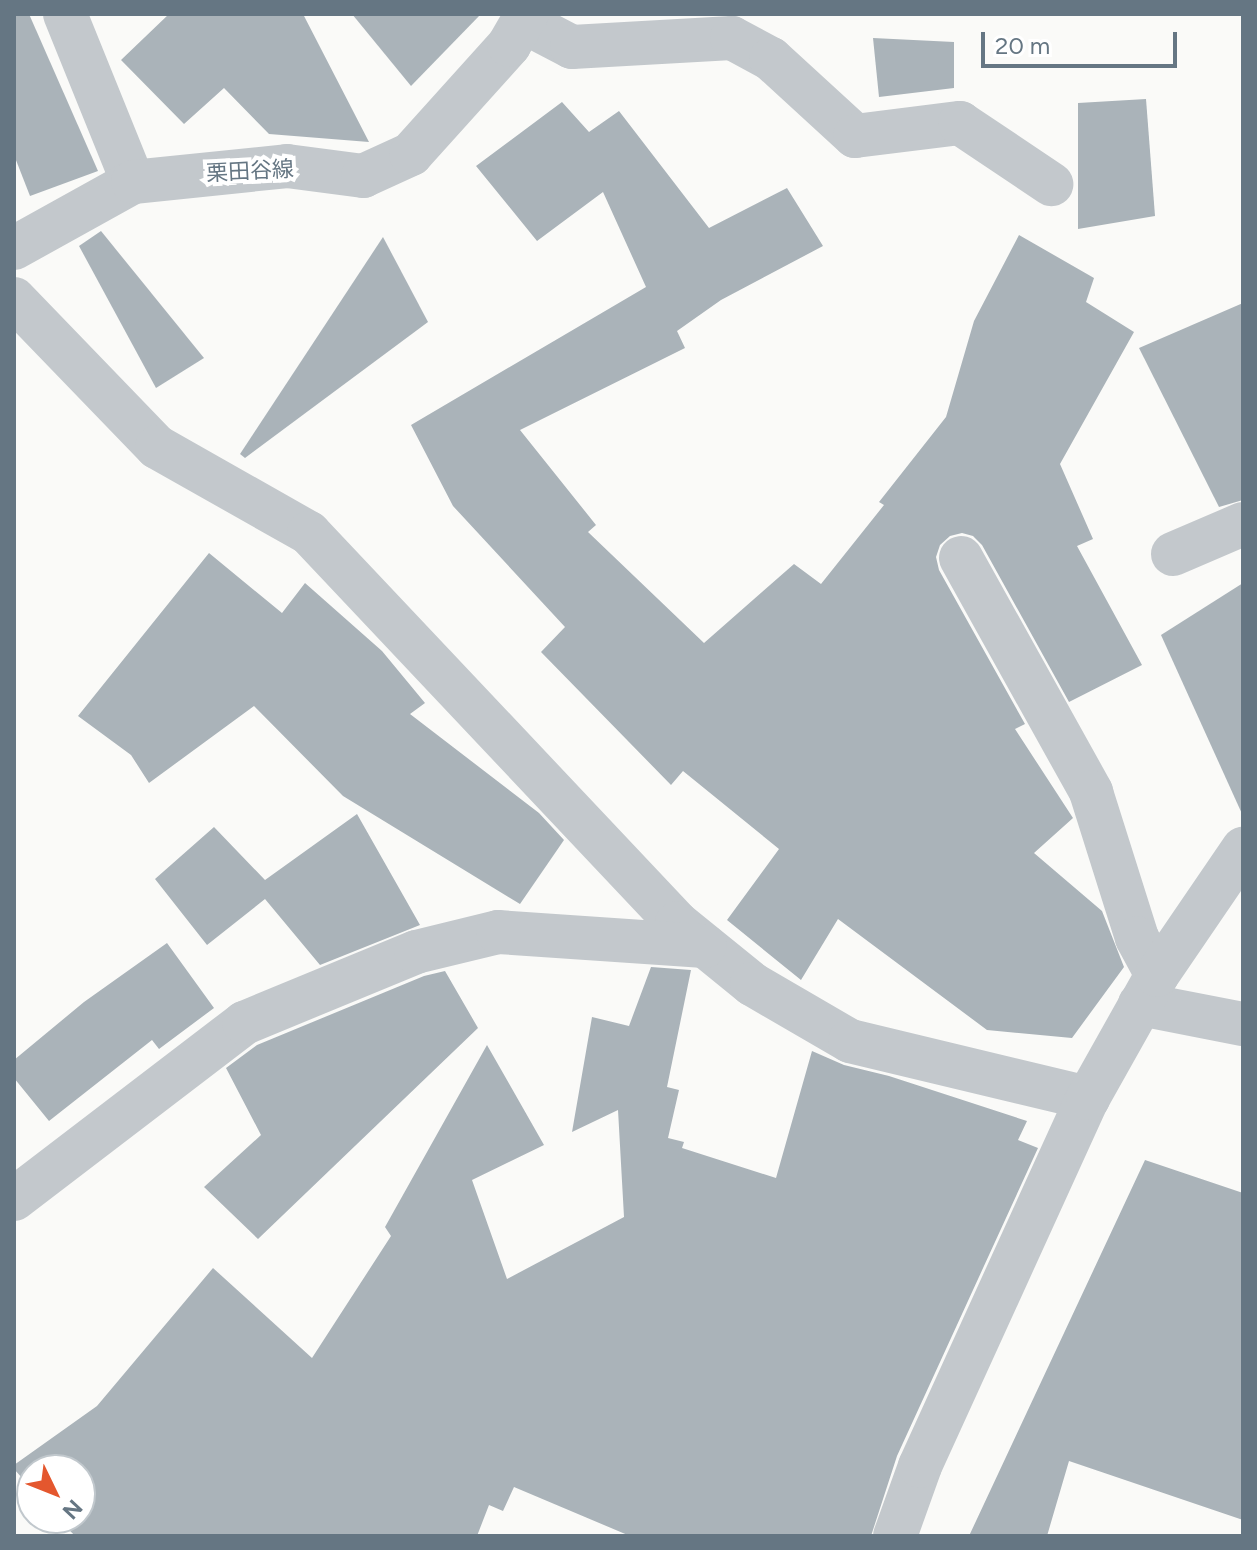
<!DOCTYPE html>
<meta charset="utf-8">
<style>
body{margin:0}
#map{position:relative;width:1257px;height:1550px;overflow:hidden;background:#fafaf8;font-family:Figtree,"Noto Sans JP",sans-serif}
div>[style]{position:absolute}
.building>*{inset:0;background:#aab3b9}
.minor>*{height:44px;margin:-22px;padding:0 22px;transform-origin:22px;border-radius:22px;background:#c3c8cc}
span{translate:-50% -50%;white-space:nowrap;text-align:center;line-height:1.15;-webkit-text-stroke:8px #fff;paint-order:stroke}
.street-label{font-size:22px;color:#657683}
.frame{position:absolute;inset:0;border:16px solid #657683;pointer-events:none}
.north{position:absolute;left:16px;top:1454px;width:80px;height:80px;box-sizing:border-box;background:#fff;border:2px solid #c1c8cd;border-radius:50%;rotate:133deg;font-size:22px;font-weight:700;line-height:32px;text-align:center;color:#657683}
.north::after{content:'';display:block;margin:auto;width:28px;height:36px;background:#e4572e;clip-path:polygon(50% 0,100% 100%,50% 72%,0 100%)}
.scale{position:absolute;left:981px;top:32px;width:196px;height:36px;box-sizing:border-box;border:4px solid #657683;border-top:0;padding-left:10px;font-size:24px;line-height:28px;white-space:nowrap;color:#657683;-webkit-text-stroke:6px #fff;paint-order:stroke}
</style>
<div id="map">
<div class="building">
<i style="clip-path:polygon(14px 14px,29px 14px,98px 171px,30px 196px,14px 155px)"></i>
<i style="clip-path:polygon(169px 14px,303px 14px,369px 142px,269px 134px,224px 88px,184px 124px,121px 60px)"></i>
<i style="clip-path:polygon(352px 14px,481px 14px,411px 86px)"></i>
<i style="clip-path:polygon(873px 38px,954px 42px,954px 88px,879px 97px)"></i>
<i style="clip-path:polygon(1146px 99px,1155px 216px,1078px 229px,1078px 103px)"></i>
<i style="clip-path:polygon(562px 102px,589px 132px,619px 111px,709px 228px,787px 188px,823px 246px,721px 300px,677px 331px,685px 348px,520px 430px,596px 525px,588px 532px,704px 643px,794px 564px,821px 584px,884px 505px,879px 502px,946px 417px,974px 321px,1019px 235px,1094px 278px,1086px 302px,1134px 332px,1060px 464px,1093px 539px,1077px 546px,1142px 665px,1069px 702px,982px 545px,973px 536px,962px 533px,950px 536px,940px 545px,936px 557px,939px 570px,1025px 724px,1015px 729px,1073px 818px,1034px 853px,1102px 911px,1124px 967px,1072px 1038px,987px 1030px,838px 919px,801px 980px,727px 920px,779px 849px,683px 771px,671px 785px,541px 652px,565px 627px,453px 506px,411px 425px,646px 287px,603px 192px,537px 241px,476px 166px)"></i>
<i style="clip-path:polygon(101px 231px,204px 358px,156px 388px,79px 246px)"></i>
<i style="clip-path:polygon(383px 237px,428px 322px,245px 458px,240px 454px)"></i>
<i style="clip-path:polygon(1243px 303px,1243px 500px,1219px 507px,1139px 348px)"></i>
<i style="clip-path:polygon(209px 553px,282px 613px,305px 583px,382px 651px,425px 703px,410px 714px,539px 813px,564px 840px,520px 904px,343px 796px,254px 706px,149px 783px,131px 755px,78px 716px)"></i>
<i style="clip-path:polygon(1243px 583px,1243px 816px,1161px 635px)"></i>
<i style="clip-path:polygon(357px 814px,420px 925px,320px 965px,265px 899px,207px 945px,155px 879px,214px 827px,265px 880px)"></i>
<i style="clip-path:polygon(167px 943px,214px 1008px,159px 1049px,152px 1040px,49px 1121px,14px 1078px,14px 1060px,84px 1002px)"></i>
<i style="clip-path:polygon(651px 967px,691px 970px,667px 1087px,679px 1090px,668px 1138px,684px 1142px,682px 1148px,776px 1178px,812px 1051px,844px 1065px,889px 1076px,1027px 1121px,1018px 1140px,1038px 1148px,897px 1456px,871px 1536px,630px 1536px,514px 1487px,503px 1511px,489px 1505px,477px 1536px,75px 1536px,58px 1518px,80px 1518px,80px 1470px,32px 1470px,32px 1489px,14px 1469px,14px 1465px,97px 1406px,213px 1268px,312px 1358px,391px 1236px,385px 1227px,487px 1045px,544px 1145px,472px 1180px,507px 1279px,624px 1217px,618px 1110px,572px 1132px,592px 1017px,629px 1026px)"></i>
<i style="clip-path:polygon(445px 971px,478px 1028px,258px 1239px,204px 1187px,261px 1135px,226px 1068px,257px 1045px,424px 976px)"></i>
<i style="clip-path:polygon(1145px 1160px,1243px 1193px,1243px 1520px,1069px 1461px,1047px 1536px,969px 1536px)"></i>
</div>
<div class="minor">
<i style="left:65px;top:14px;width:181px;rotate:68deg"></i>
<i style="left:524px;top:22px;width:54px;rotate:27.5deg"></i>
<i style="left:572px;top:47px;width:160px;rotate:-3.2deg"></i>
<i style="left:732px;top:38px;width:44px;rotate:28.3deg"></i>
<i style="left:771px;top:59px;width:114px;rotate:42.5deg"></i>
<i style="left:855px;top:136px;width:106px;rotate:-7.1deg"></i>
<i style="left:960px;top:123px;width:110px;rotate:33.8deg"></i>
<i style="left:14px;top:248px;width:136px;rotate:-29deg"></i>
<i style="left:133px;top:182px;width:155px;rotate:-5.9deg"></i>
<i style="left:287px;top:166px;width:77px;rotate:7.5deg"></i>
<i style="left:363px;top:176px;width:53px;rotate:-24.6deg"></i>
<i style="left:411px;top:154px;width:147px;rotate:-48deg"></i>
<i style="left:509px;top:45px;width:36px;rotate:-60deg"></i>
<i style="left:14px;top:299px;width:206px;rotate:46deg"></i>
<i style="left:157px;top:447px;width:175px;rotate:29.5deg"></i>
<i style="left:309px;top:533px;width:536px;rotate:46.66deg"></i>
<i style="left:677px;top:923px;width:97px;rotate:39.1deg"></i>
<i style="left:752px;top:984px;width:113px;rotate:30.2deg"></i>
<i style="left:850px;top:1041px;width:245px;rotate:13.5deg"></i>
<i style="left:1173px;top:554px;width:76px;rotate:-23.2deg"></i>
<i style="left:961px;top:558px;width:268px;rotate:60.9deg"></i>
<i style="left:1091px;top:792px;width:153px;rotate:72.5deg"></i>
<i style="left:1137px;top:938px;width:42px;rotate:61.6deg"></i>
<i style="left:1140px;top:1004px;width:105px;rotate:11deg"></i>
<i style="left:14px;top:1199px;width:290px;rotate:-37.4deg"></i>
<i style="left:244px;top:1023px;width:186px;rotate:-22.4deg"></i>
<i style="left:416px;top:952px;width:84px;rotate:-13.7deg"></i>
<i style="left:498px;top:932px;width:207px;rotate:3.9deg"></i>
<i style="left:895px;top:1536px;width:74px;rotate:-70.3deg"></i>
<i style="left:920px;top:1466px;width:405px;rotate:-65.5deg"></i>
<i style="left:1088px;top:1098px;width:141px;rotate:-60.7deg"></i>
<i style="left:1157px;top:975px;width:153px;rotate:-55.7deg"></i>
</div>
<div class="street-label">
<span style="left:250px;top:171px;rotate:-3deg">栗田谷線</span>
</div>
<div class="frame"></div>
<div class="north">N</div>
<div class="scale">20 m</div>
</div>
